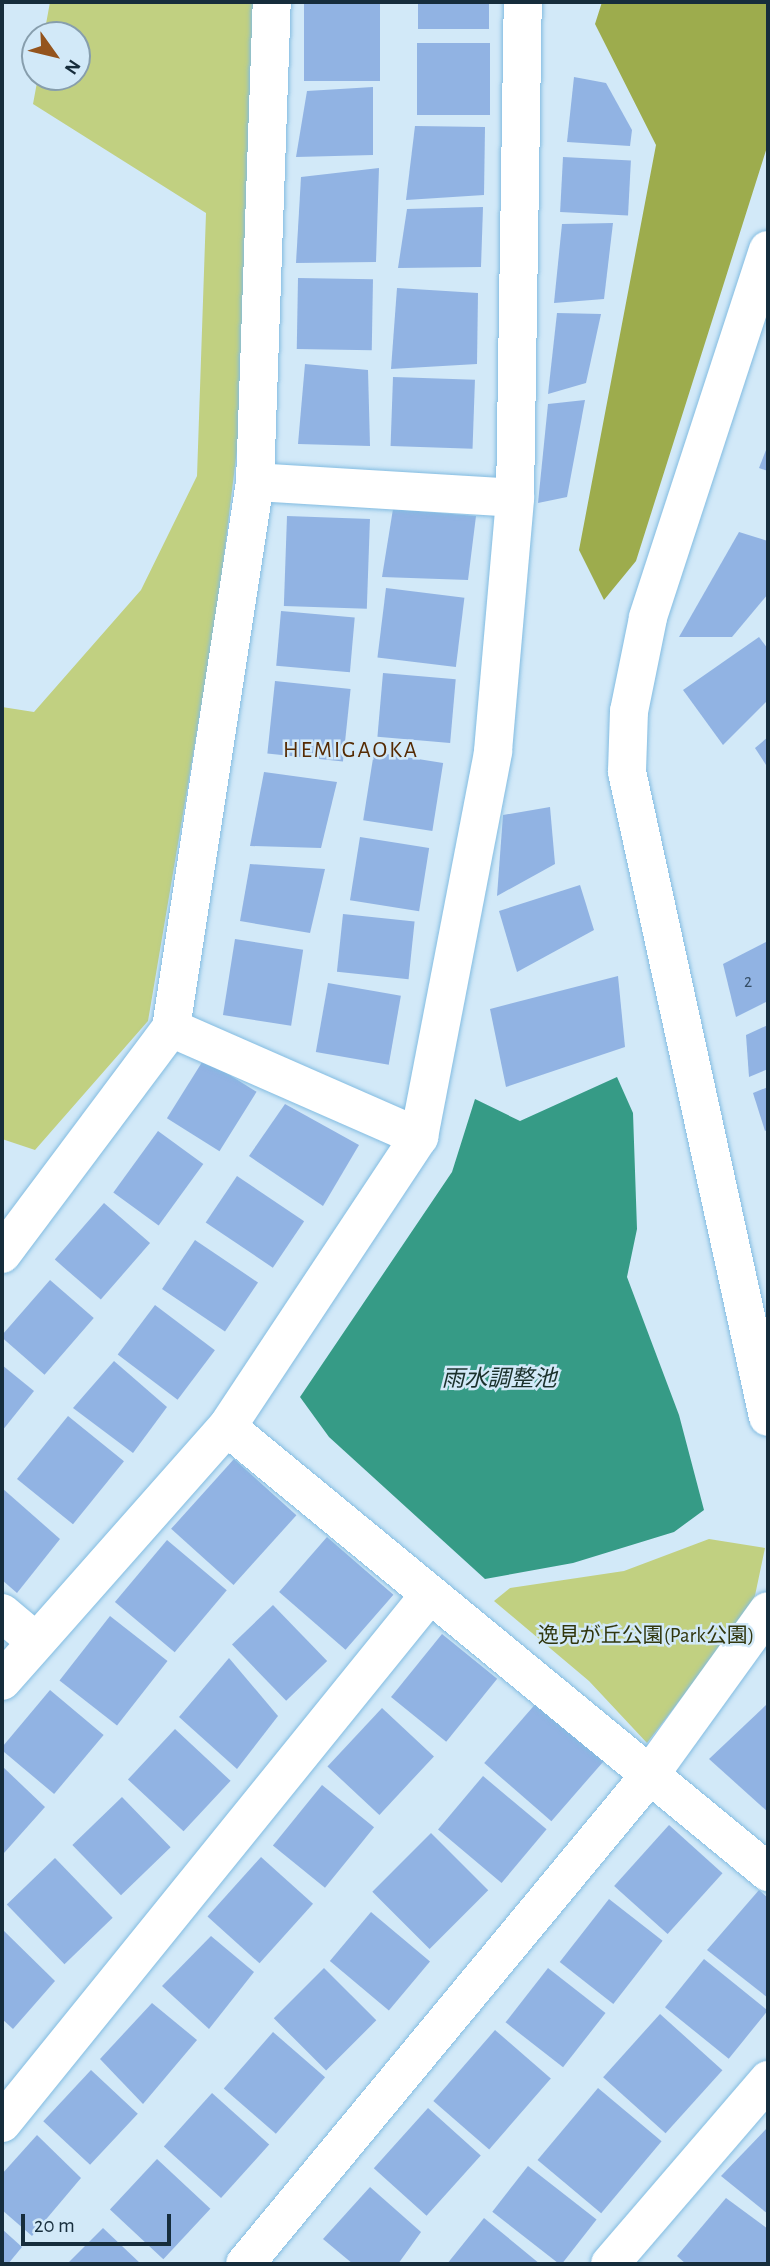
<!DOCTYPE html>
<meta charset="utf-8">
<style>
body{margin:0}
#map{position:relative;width:770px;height:2266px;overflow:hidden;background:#d2e9f8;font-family:"Alegreya Sans","Noto Sans JP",sans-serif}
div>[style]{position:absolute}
.green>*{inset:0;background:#c1d081}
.forest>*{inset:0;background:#9dac4d}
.water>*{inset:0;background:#369b86}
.building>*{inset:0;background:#91b3e3;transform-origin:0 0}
.roads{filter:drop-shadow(0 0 2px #83bce1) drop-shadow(0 0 2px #83bce1)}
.minor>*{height:38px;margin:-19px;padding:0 19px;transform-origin:19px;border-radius:19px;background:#fff}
.tertiary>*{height:38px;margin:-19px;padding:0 19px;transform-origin:19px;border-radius:19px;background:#fff}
span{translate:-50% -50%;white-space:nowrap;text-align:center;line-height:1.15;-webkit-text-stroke:5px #d2e9f8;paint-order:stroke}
.number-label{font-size:18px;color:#354e66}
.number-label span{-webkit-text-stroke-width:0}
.park-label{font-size:21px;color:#31370e}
.neighbourhood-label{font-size:23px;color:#552a02;letter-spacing:2px}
.water-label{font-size:23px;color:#1b312c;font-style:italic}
.frame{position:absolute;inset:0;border:4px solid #162d3c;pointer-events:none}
.north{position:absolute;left:21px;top:21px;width:70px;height:70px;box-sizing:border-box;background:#d2e9f8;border:2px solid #879ead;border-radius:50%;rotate:124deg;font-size:19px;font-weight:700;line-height:28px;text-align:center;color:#162d3c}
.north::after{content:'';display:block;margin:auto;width:24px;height:32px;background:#94541d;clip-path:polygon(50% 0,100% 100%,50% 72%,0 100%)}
.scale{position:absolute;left:21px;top:2214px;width:150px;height:32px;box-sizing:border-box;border:4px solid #162d3c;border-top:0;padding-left:9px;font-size:21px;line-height:24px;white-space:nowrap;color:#162d3c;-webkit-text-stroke:5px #d2e9f8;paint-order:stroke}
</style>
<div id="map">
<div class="green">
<i style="clip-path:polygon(50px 2px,257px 2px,242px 409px,217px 613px,148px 1021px,35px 1150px,2px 1139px,2px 707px,34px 712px,141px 590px,197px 476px,206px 213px,33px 104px,38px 77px,77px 77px,77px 35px,44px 35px)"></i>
<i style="clip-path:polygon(709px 1539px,765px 1548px,753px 1605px,647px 1743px,589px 1681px,494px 1601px,510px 1588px,624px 1571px)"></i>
</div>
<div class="forest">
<i style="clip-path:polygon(602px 2px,768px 2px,768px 144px,636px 561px,604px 600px,579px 550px,656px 145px,595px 24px)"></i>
</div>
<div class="water">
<i style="clip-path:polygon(617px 1077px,633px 1113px,637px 1229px,627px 1277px,679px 1415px,704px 1510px,674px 1532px,573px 1563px,485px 1579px,329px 1437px,300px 1397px,452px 1172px,475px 1099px,520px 1121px)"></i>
</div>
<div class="building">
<i style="left:304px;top:2px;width:76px;height:79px"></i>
<i style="left:418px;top:2px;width:71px;height:27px"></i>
<i style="left:417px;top:43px;width:73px;height:72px"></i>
<i style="clip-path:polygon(574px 77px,606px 83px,632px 130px,630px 146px,567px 142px)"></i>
<i style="clip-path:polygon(373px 87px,373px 155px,296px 157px,307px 91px)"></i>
<i style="clip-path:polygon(415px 126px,485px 127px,484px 195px,406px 200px)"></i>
<i style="left:563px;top:157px;width:68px;height:55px;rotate:3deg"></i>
<i style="clip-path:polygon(379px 168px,376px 262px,296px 263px,301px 177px)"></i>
<i style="clip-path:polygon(483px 207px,481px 267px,398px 268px,407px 209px)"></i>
<i style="clip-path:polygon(613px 223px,604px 299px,554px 303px,562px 224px)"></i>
<i style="left:298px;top:278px;width:75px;height:71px;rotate:1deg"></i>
<i style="clip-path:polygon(397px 288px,478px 293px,477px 364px,391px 369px)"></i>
<i style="clip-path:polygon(557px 313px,601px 314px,586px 383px,548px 394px)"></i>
<i style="clip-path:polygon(305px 364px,368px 370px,370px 446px,298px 444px)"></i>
<i style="left:393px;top:377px;width:82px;height:69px;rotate:2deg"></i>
<i style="clip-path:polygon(585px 400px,567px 497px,538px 503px,548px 404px)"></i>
<i style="clip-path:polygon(768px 445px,768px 471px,759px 468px)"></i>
<i style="clip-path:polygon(393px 509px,476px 516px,468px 580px,382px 577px)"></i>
<i style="left:287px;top:516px;width:83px;height:90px;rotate:2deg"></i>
<i style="clip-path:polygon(739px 532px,768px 541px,768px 594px,732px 637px,679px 637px)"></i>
<i style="left:386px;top:588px;width:79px;height:70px;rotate:7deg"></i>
<i style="left:281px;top:611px;width:74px;height:55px;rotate:5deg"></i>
<i style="clip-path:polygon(759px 637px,768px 649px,768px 700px,723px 745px,683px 690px)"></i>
<i style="left:383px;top:673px;width:73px;height:64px;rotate:5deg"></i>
<i style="left:275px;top:681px;width:76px;height:73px;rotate:6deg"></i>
<i style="clip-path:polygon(768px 737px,768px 768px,755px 748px)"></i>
<i style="left:374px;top:752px;width:70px;height:69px;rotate:9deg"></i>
<i style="clip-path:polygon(264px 772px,337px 782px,321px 848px,250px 846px)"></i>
<i style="clip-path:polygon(550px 807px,555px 864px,497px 896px,503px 815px)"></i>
<i style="left:360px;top:837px;width:70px;height:64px;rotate:9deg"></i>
<i style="clip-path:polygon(250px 864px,325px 869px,310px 933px,240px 921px)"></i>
<i style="clip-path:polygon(580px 885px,594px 930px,517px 972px,499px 911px)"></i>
<i style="left:343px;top:914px;width:72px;height:58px;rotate:6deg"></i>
<i style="left:235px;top:939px;width:69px;height:77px;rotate:9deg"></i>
<i style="clip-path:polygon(768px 941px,768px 1001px,736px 1017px,723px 964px)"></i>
<i style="clip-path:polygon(618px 976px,625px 1047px,506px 1087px,490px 1009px)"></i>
<i style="left:328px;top:983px;width:74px;height:70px;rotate:10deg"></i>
<i style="clip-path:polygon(768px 1025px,768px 1069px,749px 1077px,746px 1035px)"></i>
<i style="left:204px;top:1059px;width:62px;height:70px;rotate:32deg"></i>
<i style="clip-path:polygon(768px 1087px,768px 1129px,765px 1131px,753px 1093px)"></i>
<i style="clip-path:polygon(285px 1104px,359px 1145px,323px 1206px,249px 1156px)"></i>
<i style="left:158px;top:1131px;width:56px;height:76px;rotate:36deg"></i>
<i style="left:237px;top:1176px;width:81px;height:56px;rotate:34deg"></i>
<i style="left:104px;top:1203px;width:61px;height:75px;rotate:41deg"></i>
<i style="left:195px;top:1240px;width:76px;height:59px;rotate:34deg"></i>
<i style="left:50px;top:1280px;width:58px;height:75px;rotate:41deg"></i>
<i style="left:155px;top:1305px;width:75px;height:62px;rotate:37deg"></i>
<i style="clip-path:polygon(114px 1361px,167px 1407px,133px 1453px,73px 1408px)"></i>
<i style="clip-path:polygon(2px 1365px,34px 1391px,2px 1431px)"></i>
<i style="left:68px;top:1416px;width:72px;height:81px;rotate:39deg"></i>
<i style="left:234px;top:1459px;width:84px;height:94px;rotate:42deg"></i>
<i style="clip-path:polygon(2px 1488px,60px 1539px,17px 1593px,2px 1580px)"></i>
<i style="left:327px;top:1537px;width:88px;height:73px;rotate:41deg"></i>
<i style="left:167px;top:1540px;width:78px;height:81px;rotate:40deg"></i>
<i style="left:273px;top:1605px;width:78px;height:57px;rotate:46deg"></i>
<i style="left:110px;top:1616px;width:73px;height:82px;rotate:38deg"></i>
<i style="left:442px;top:1634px;width:71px;height:81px;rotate:39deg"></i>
<i style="clip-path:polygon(229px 1658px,278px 1716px,237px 1769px,179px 1717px)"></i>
<i style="left:50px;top:1690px;width:70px;height:77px;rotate:40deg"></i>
<i style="left:538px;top:1701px;width:89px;height:82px;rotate:41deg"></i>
<i style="clip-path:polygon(766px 1705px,768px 1707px,768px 1812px,709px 1759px)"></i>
<i style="left:382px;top:1708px;width:71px;height:80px;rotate:43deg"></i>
<i style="left:175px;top:1729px;width:76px;height:69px;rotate:43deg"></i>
<i style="clip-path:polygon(2px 1766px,45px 1807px,4px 1853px,2px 1851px)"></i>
<i style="left:483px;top:1776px;width:83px;height:70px;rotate:40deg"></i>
<i style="left:322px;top:1785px;width:67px;height:78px;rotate:39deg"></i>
<i style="left:122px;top:1797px;width:70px;height:69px;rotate:46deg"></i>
<i style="left:669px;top:1825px;width:72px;height:82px;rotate:42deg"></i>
<i style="left:431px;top:1833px;width:81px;height:83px;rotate:45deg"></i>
<i style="left:261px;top:1857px;width:70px;height:80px;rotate:42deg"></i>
<i style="left:55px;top:1858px;width:83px;height:67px;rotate:46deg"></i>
<i style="clip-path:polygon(759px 1890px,768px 1898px,768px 1998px,707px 1950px)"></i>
<i style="left:609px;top:1899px;width:68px;height:80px;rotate:38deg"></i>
<i style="left:371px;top:1912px;width:77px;height:64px;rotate:40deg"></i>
<i style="clip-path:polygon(2px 1929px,55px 1981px,13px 2029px,2px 2019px)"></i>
<i style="clip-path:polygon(211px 1936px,254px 1972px,209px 2029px,162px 1986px)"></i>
<i style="left:704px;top:1959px;width:82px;height:62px;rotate:39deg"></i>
<i style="left:324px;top:1968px;width:74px;height:71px;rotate:45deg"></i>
<i style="left:548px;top:1968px;width:73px;height:69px;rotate:38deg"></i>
<i style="clip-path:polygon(152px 2003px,197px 2040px,143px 2104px,100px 2059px)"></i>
<i style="left:660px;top:2014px;width:84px;height:85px;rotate:42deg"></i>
<i style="left:495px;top:2030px;width:74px;height:94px;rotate:41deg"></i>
<i style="left:273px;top:2032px;width:69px;height:75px;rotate:41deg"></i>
<i style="left:91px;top:2070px;width:64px;height:70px;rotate:43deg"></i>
<i style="left:598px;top:2088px;width:83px;height:94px;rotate:40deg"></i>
<i style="left:212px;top:2093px;width:77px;height:72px;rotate:42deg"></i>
<i style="left:428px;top:2108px;width:71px;height:81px;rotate:42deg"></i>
<i style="clip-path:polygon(768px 2127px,768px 2214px,721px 2176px)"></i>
<i style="clip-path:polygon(37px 2135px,81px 2178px,32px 2236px,2px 2210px,2px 2174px)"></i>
<i style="left:157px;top:2159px;width:73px;height:69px;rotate:43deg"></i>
<i style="left:528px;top:2166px;width:87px;height:58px;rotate:38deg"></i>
<i style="clip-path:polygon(370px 2187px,421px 2232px,398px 2264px,353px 2264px,323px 2239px)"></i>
<i style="clip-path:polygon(726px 2198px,768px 2229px,768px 2264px,686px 2264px,677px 2256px)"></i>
<i style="clip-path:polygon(484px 2218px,540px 2264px,447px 2264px)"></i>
<i style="clip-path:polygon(103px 2228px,141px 2264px,67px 2264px)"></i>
<i style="clip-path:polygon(2px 2229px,22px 2247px,8px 2264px,2px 2264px)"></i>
</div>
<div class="roads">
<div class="minor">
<i style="left:255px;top:482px;width:260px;rotate:3.5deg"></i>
<i style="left:171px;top:1028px;width:271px;rotate:23.7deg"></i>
<i style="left:2px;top:1254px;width:282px;rotate:-53.2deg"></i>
<i style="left:171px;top:1028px;width:552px;rotate:-81.25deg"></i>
<i style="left:255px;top:482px;width:480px;rotate:-88deg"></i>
<i style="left:227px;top:1427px;width:701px;rotate:39.44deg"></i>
<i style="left:2px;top:1613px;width:42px;rotate:40.2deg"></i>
<i style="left:2px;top:1681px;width:339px;rotate:-48.5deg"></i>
<i style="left:227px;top:1427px;width:348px;rotate:-56.5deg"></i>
<i style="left:419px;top:1137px;width:393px;rotate:-79.1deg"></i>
<i style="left:493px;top:751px;width:254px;rotate:-85deg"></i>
<i style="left:515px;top:498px;width:496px;rotate:-89.1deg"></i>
<i style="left:2px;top:2123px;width:680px;rotate:-51.02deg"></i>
<i style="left:610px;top:2264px;width:243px;rotate:-49.3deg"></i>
</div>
<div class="tertiary">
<i style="left:768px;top:250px;width:387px;rotate:108.1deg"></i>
<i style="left:648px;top:618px;width:95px;rotate:101.5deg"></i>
<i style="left:629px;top:711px;width:61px;rotate:91.9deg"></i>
<i style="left:627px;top:772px;width:660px;rotate:77.67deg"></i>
<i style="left:245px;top:2264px;width:634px;rotate:-50.38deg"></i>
<i style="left:649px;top:1776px;width:203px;rotate:-54.2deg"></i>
</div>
</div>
<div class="number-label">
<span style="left:748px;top:982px">2</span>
</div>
<div class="park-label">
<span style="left:646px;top:1636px">逸見が丘公園(Park公園)</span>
</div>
<div class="neighbourhood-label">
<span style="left:351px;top:751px">HEMIGAOKA</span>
</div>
<div class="water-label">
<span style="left:499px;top:1380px">雨水調整池</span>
</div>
<div class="frame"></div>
<div class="north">N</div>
<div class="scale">20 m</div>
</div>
